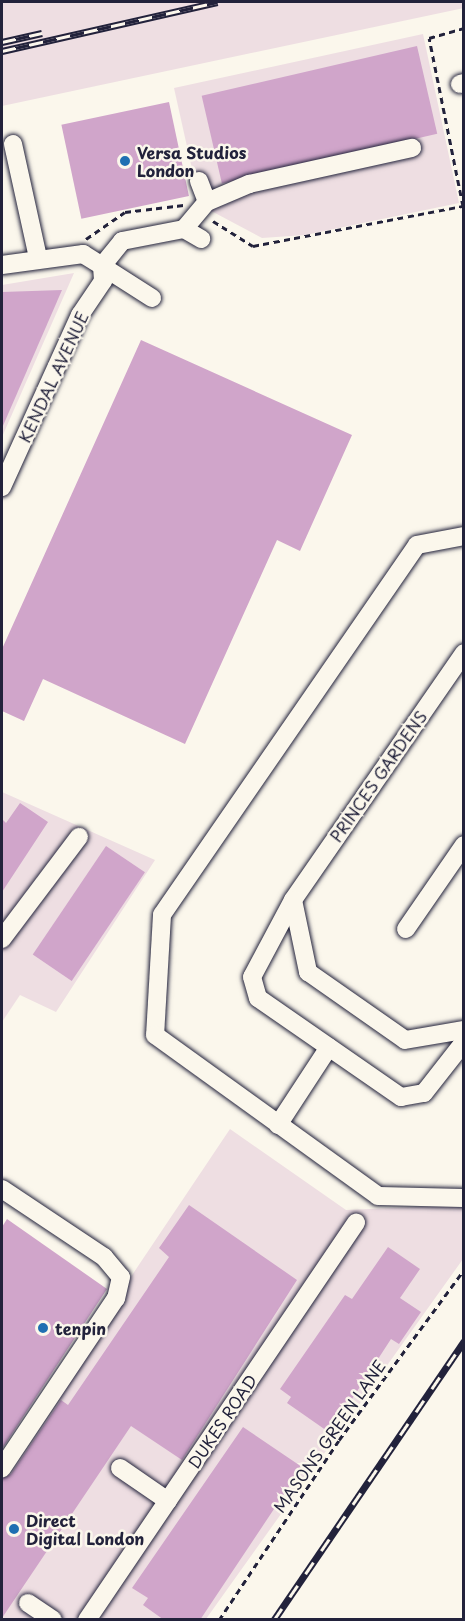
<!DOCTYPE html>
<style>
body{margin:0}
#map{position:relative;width:465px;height:1621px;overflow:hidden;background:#fbf7ec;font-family:"Playpen Sans",sans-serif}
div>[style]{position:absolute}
.built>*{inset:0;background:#eedee2}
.building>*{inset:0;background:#d0a5ca;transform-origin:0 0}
.path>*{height:3px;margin-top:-1.5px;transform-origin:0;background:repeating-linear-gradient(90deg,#22223b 0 6px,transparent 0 10.5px)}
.roads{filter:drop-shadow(0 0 2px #22223b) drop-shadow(0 0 2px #22223b)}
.minor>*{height:18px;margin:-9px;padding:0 9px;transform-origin:9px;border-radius:9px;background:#fbf7ec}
.rail>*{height:7px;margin-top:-3.5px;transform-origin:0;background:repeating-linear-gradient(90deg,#fbf7ec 0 14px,#22223b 0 28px);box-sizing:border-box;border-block:2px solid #22223b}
.dots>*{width:16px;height:16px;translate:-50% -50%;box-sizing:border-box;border:3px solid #fbf7ec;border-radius:50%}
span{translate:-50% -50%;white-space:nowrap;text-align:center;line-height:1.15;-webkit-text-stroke:5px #fbf7ec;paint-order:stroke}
.poi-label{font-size:16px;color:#22223b;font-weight:700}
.left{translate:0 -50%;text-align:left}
.street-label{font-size:16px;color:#22223b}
.frame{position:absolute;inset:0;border:3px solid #22223b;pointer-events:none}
</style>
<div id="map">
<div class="built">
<i style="clip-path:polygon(2px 2px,463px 2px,464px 8px,2px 106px)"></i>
<i style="clip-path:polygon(423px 34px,459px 203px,305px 235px,262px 238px,200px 205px,174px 88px)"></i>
<i style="clip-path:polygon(74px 273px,2px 437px,2px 285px)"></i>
<i style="clip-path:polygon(2px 792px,155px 860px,56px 1012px,20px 995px,2px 1022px)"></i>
<i style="clip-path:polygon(230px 1129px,346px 1210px,463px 1205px,463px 1259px,206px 1619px,2px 1620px,2px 1469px)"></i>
</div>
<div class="building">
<i style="left:417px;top:46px;width:90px;height:221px;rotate:77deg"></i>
<i style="left:169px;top:102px;width:96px;height:110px;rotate:78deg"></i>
<i style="clip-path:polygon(62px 290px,2px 428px,2px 292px)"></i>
<i style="clip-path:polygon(141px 340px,352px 435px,300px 551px,277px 540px,185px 744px,43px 679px,24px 721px,2px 711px,2px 649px)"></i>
<i style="clip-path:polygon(20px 803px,48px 822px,2px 892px,2px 819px,6px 823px)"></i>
<i style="left:106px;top:846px;width:47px;height:131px;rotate:34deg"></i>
<i style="clip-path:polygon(189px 1205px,297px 1280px,182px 1460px,131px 1426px,2px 1618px,2px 1479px,11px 1474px,61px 1400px,68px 1405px,169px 1257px,159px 1248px)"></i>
<i style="clip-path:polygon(7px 1219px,107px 1289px,2px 1449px,2px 1227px)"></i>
<i style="clip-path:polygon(388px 1247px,420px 1269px,400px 1298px,421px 1312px,399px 1344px,391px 1339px,330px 1433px,287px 1403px,291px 1397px,280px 1389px,345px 1295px,352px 1299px)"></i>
<i style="clip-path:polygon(243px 1427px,302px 1467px,200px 1620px,164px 1620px,143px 1605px,148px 1598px,132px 1588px)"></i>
</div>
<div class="path">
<i style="left:213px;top:221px;width:47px;rotate:32deg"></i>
<i style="left:253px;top:246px;width:214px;rotate:-10.8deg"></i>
<i style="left:463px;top:206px;width:171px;rotate:-101.4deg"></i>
<i style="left:429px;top:38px;width:36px;rotate:-16deg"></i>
<i style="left:86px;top:239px;width:47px;rotate:-34.7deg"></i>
<i style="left:125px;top:212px;width:59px;rotate:-6.8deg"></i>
<i style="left:219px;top:1620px;width:216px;rotate:-56.3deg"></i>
<i style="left:339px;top:1440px;width:211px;rotate:-53.7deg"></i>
</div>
<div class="roads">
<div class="minor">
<i style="left:460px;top:84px;width:4px;rotate:-14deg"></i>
<i style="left:13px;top:144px;width:117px;rotate:77.6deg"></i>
<i style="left:199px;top:181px;width:22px;rotate:69deg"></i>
<i style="left:184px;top:229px;width:35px;rotate:-50deg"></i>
<i style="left:207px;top:202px;width:46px;rotate:-23.2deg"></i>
<i style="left:249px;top:184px;width:167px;rotate:-12.5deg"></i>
<i style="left:2px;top:265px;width:82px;rotate:-7.7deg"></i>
<i style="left:83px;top:254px;width:22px;rotate:32deg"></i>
<i style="left:102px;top:266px;width:15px;rotate:86deg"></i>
<i style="left:103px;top:281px;width:41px;rotate:124.1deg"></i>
<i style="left:80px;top:315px;width:189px;rotate:114.4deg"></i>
<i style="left:152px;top:298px;width:59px;rotate:-147.4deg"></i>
<i style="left:102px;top:266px;width:32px;rotate:-51deg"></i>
<i style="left:122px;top:241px;width:63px;rotate:-11deg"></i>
<i style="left:184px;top:229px;width:20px;rotate:30deg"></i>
<i style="left:464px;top:536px;width:48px;rotate:169.2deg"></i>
<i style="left:417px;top:545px;width:449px;rotate:124.6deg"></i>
<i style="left:162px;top:915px;width:120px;rotate:93.3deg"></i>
<i style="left:155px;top:1035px;width:275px;rotate:35.8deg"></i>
<i style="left:378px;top:1196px;width:86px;rotate:1.3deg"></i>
<i style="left:464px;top:653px;width:300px;rotate:124.7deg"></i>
<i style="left:293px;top:900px;width:87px;rotate:118deg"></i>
<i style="left:252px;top:977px;width:22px;rotate:74deg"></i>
<i style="left:258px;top:998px;width:174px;rotate:34.7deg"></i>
<i style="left:401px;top:1097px;width:23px;rotate:-10deg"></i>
<i style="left:424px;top:1093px;width:65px;rotate:-51.9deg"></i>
<i style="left:293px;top:900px;width:74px;rotate:78.2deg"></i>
<i style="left:308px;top:972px;width:118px;rotate:35deg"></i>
<i style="left:405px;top:1040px;width:60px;rotate:-9.6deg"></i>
<i style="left:406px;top:929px;width:102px;rotate:-55.4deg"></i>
<i style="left:2px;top:939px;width:128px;rotate:-53deg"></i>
<i style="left:278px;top:1125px;width:93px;rotate:-56.8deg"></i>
<i style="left:2px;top:1189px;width:123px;rotate:33.7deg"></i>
<i style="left:104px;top:1257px;width:26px;rotate:50deg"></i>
<i style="left:121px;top:1277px;width:22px;rotate:103deg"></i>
<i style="left:116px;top:1298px;width:205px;rotate:123.8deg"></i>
<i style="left:120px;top:1468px;width:58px;rotate:34.5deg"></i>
<i style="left:28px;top:1603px;width:30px;rotate:34deg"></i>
<i style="left:87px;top:1620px;width:480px;rotate:-55.9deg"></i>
</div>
</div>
<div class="rail">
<i style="left:2px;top:42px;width:41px;rotate:-12.7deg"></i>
<i style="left:2px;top:51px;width:221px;rotate:-12.8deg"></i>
<i style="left:274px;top:1620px;width:338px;rotate:-55.7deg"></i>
</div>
<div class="dots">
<i style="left:125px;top:161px;background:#1f6fb2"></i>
<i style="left:43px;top:1328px;background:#1f6fb2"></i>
<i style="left:14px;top:1529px;background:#1f6fb2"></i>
</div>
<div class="poi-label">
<span class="left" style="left:137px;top:161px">Versa Studios<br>London</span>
<span class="left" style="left:55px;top:1328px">tenpin</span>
<span class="left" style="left:26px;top:1529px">Direct<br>Digital London</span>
</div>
<div class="street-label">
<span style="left:53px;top:377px;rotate:-65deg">KENDAL AVENUE</span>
<span style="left:378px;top:776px;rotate:-55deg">PRINCES GARDENS</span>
<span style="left:222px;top:1421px;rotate:-56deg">DUKES ROAD</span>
<span style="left:329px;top:1436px;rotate:-55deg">MASONS GREEN LANE</span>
</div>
<div class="frame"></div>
</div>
